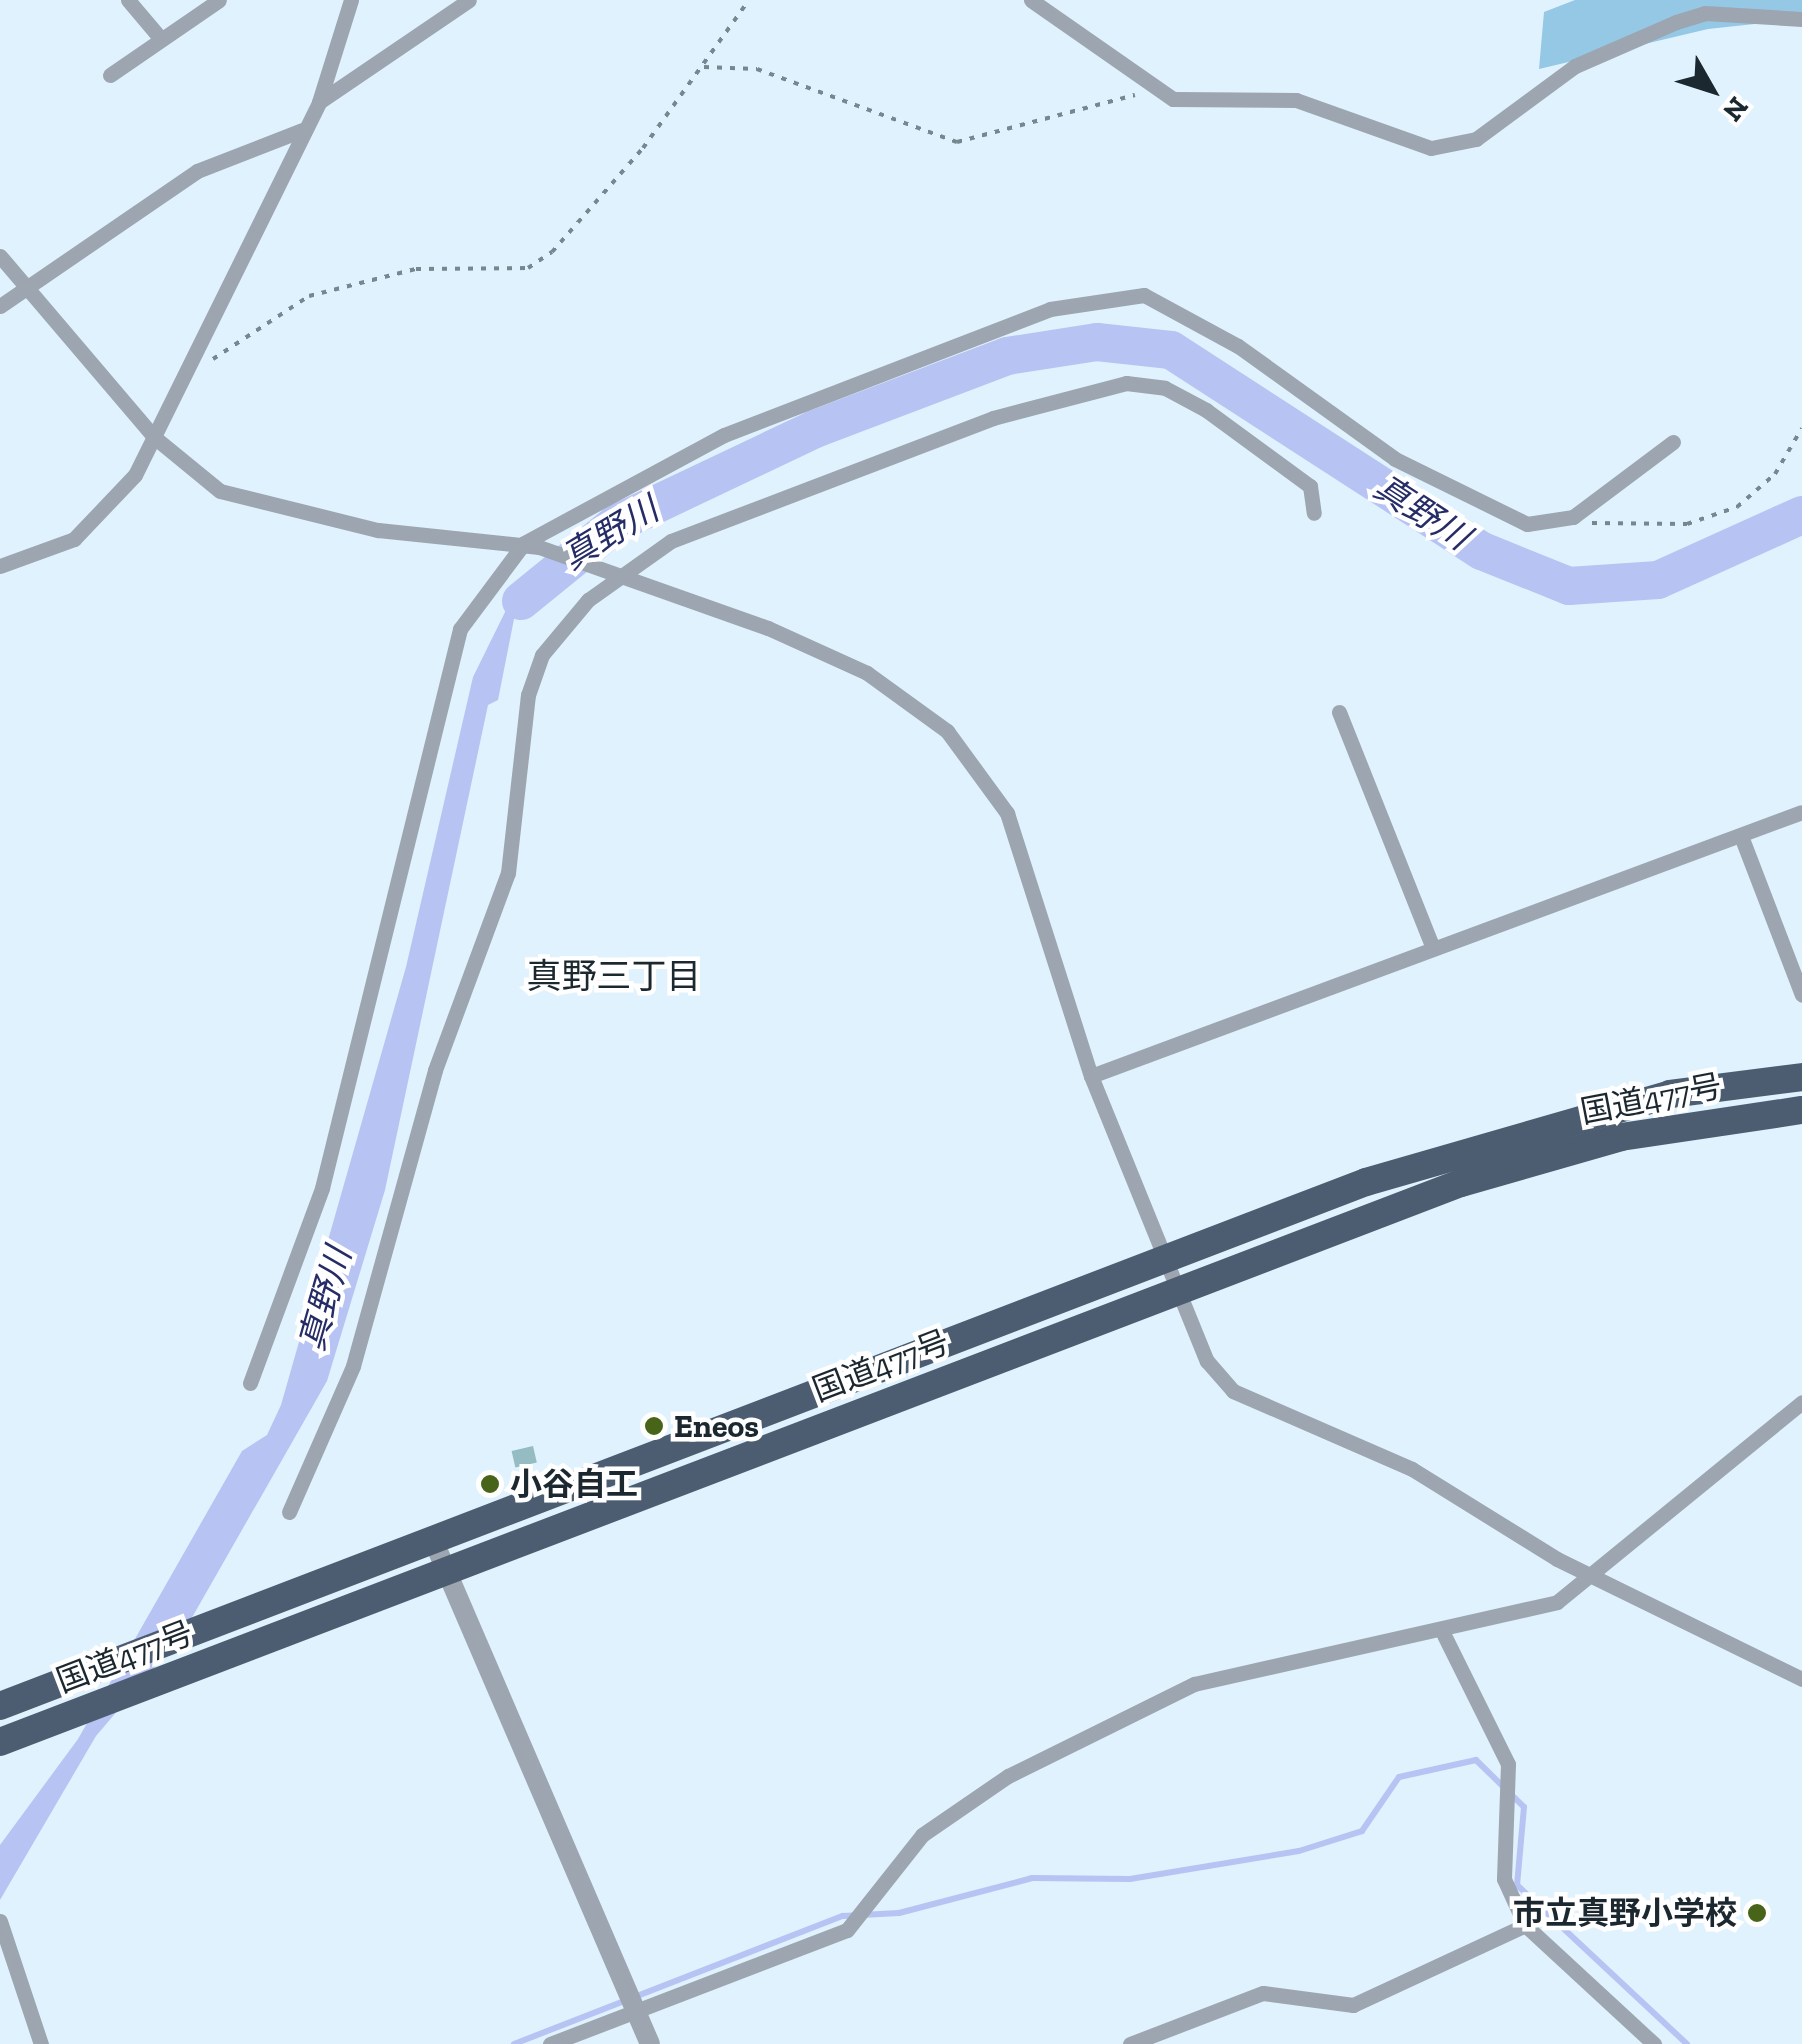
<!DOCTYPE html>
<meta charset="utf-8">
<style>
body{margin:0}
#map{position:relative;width:1802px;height:2044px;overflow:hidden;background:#dff2fd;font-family:"Zilla Slab","Noto Sans JP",serif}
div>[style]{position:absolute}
.green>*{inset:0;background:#94c8e4}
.water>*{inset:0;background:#b7c3f3}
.stream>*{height:6px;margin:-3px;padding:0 3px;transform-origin:3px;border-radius:3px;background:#b7c3f3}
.river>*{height:38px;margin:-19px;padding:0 19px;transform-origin:19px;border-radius:19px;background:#b7c3f3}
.building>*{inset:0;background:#95bbc3;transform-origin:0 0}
.path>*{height:4px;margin-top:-2px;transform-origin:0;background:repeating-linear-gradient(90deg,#77878f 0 5px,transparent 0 13px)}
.minor>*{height:15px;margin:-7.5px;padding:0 7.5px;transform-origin:7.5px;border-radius:7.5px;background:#9ca5b0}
.tertiary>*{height:20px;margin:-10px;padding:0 10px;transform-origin:10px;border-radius:10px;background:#9ca5b0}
.trunk>*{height:28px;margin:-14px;padding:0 14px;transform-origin:14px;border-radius:14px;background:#4c5d71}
.dots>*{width:28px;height:28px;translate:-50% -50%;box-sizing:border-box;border:5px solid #fff;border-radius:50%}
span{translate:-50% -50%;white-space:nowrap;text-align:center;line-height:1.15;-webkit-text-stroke:9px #fff;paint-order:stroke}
.street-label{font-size:32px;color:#1c282f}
.poi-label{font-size:32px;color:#1c282f;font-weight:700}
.left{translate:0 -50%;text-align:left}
.right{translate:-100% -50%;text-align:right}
.water-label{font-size:35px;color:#262d66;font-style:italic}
.neighbourhood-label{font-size:35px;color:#1c282f}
.north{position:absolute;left:1662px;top:40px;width:100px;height:100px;-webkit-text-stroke:8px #fff;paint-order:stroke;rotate:129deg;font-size:28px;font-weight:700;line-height:40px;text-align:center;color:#1c282f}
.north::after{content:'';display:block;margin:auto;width:35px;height:45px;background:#1c282f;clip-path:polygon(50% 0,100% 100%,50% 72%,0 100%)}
</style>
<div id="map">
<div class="green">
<i style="clip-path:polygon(1575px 0,1802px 0,1802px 19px,1708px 29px,1539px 69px,1544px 12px)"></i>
</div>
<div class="water">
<i style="clip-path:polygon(548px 563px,559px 567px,514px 619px,498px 700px,488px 705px,385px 1190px,327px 1381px,182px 1635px,96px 1736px,0 1900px,0 1845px,78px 1739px,242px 1451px,267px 1435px,281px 1405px,406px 967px,473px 677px,510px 602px)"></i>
</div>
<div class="stream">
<i style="left:514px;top:2044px;width:353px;rotate:-21.3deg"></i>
<i style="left:843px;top:1916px;width:56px;rotate:-3.1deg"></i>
<i style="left:899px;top:1913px;width:138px;rotate:-14.7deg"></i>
<i style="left:1032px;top:1878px;width:98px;rotate:0.6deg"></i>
<i style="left:1130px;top:1879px;width:171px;rotate:-9.4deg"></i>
<i style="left:1299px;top:1851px;width:66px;rotate:-17.6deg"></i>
<i style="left:1362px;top:1831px;width:65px;rotate:-55.6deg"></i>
<i style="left:1399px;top:1777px;width:79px;rotate:-12.4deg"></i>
<i style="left:1476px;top:1760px;width:67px;rotate:44.4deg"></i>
<i style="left:1524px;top:1807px;width:78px;rotate:95.1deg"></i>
<i style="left:1517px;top:1885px;width:233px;rotate:43.1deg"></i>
</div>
<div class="river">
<i style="left:521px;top:601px;width:124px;rotate:-39.1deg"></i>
<i style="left:617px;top:523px;width:219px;rotate:-25.4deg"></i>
<i style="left:815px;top:429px;width:205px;rotate:-20.8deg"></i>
<i style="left:1007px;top:356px;width:91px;rotate:-8.8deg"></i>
<i style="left:1097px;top:342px;width:74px;rotate:6.2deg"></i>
<i style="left:1171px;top:350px;width:370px;rotate:32.9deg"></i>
<i style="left:1482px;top:551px;width:94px;rotate:21.9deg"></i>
<i style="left:1569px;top:586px;width:89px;rotate:-3.9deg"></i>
<i style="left:1658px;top:580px;width:158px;rotate:-24.3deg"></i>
</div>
<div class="building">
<i style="left:533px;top:1446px;width:17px;height:22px;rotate:77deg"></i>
</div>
<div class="path">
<i style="left:704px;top:67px;width:53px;rotate:2.2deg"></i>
<i style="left:757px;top:69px;width:213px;rotate:20.1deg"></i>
<i style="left:957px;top:142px;width:184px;rotate:-14.8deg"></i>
<i style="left:213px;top:359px;width:115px;rotate:-33.3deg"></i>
<i style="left:309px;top:296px;width:110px;rotate:-14.2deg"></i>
<i style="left:416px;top:269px;width:112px;rotate:-0.5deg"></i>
<i style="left:528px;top:268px;width:29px;rotate:-34deg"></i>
<i style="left:552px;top:252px;width:138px;rotate:-48.8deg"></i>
<i style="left:643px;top:148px;width:182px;rotate:-54.4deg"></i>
<i style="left:1592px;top:523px;width:95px;rotate:0.6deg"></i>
<i style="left:1687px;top:524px;width:53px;rotate:-18.8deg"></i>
<i style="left:1737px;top:507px;width:50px;rotate:-41deg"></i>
<i style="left:1775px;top:474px;width:53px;rotate:-59.6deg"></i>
</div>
<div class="minor">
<i style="left:128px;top:0;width:51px;rotate:49.8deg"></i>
<i style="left:1031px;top:0;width:173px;rotate:34.9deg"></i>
<i style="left:1173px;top:99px;width:123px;rotate:0.5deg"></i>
<i style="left:1296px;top:100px;width:143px;rotate:19.6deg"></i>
<i style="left:1431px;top:148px;width:46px;rotate:-11.3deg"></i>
<i style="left:1476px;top:139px;width:123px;rotate:-36.4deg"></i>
<i style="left:1575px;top:66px;width:110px;rotate:-23.5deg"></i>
<i style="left:1676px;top:22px;width:30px;rotate:-17deg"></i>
<i style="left:1705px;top:13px;width:97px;rotate:3.5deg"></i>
<i style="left:110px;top:75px;width:132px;rotate:-34.5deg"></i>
<i style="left:319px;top:102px;width:181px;rotate:-34.2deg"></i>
<i style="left:0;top:256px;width:238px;rotate:49.6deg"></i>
<i style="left:154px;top:437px;width:85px;rotate:39.3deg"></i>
<i style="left:220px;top:491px;width:163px;rotate:13.9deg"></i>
<i style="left:378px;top:530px;width:162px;rotate:6deg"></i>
<i style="left:539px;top:547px;width:243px;rotate:19.5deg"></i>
<i style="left:768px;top:628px;width:109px;rotate:24.4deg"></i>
<i style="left:867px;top:673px;width:99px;rotate:35.9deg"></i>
<i style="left:947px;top:731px;width:102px;rotate:53.8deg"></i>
<i style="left:1007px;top:813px;width:276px;rotate:72.3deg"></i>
<i style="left:1091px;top:1076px;width:308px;rotate:67.9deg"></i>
<i style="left:1207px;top:1361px;width:40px;rotate:49deg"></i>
<i style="left:1233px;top:1391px;width:195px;rotate:23.5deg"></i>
<i style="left:1412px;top:1469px;width:171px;rotate:31.8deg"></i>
<i style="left:1557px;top:1559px;width:273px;rotate:26.1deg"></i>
<i style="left:0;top:306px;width:239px;rotate:-34.4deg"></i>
<i style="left:197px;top:171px;width:113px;rotate:-21.3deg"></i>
<i style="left:0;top:566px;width:79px;rotate:-20deg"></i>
<i style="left:74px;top:539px;width:88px;rotate:-46.4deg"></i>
<i style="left:135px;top:475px;width:416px;rotate:-63.7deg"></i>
<i style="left:319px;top:102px;width:107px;rotate:-72.6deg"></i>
<i style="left:1339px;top:712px;width:254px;rotate:68.3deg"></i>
<i style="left:1741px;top:836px;width:170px;rotate:69deg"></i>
<i style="left:1091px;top:1076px;width:758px;rotate:-20.37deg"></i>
<i style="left:250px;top:1383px;width:208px;rotate:-69.7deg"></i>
<i style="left:322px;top:1188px;width:576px;rotate:-76.13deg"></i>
<i style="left:460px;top:629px;width:107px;rotate:-53.3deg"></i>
<i style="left:524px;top:543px;width:227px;rotate:-28.4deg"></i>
<i style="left:724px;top:435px;width:350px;rotate:-21.1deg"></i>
<i style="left:1050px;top:309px;width:95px;rotate:-8.5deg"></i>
<i style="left:1144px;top:295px;width:107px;rotate:28.5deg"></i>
<i style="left:1238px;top:346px;width:193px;rotate:35.7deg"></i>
<i style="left:1395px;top:459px;width:147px;rotate:26.2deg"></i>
<i style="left:1527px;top:524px;width:47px;rotate:-8.7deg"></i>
<i style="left:1573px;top:517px;width:125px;rotate:-36.9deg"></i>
<i style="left:289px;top:1512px;width:159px;rotate:-66.3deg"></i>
<i style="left:353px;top:1366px;width:307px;rotate:-74.5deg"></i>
<i style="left:435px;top:1070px;width:210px;rotate:-69.7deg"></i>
<i style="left:508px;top:873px;width:179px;rotate:-83.6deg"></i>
<i style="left:528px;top:695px;width:42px;rotate:-70.7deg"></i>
<i style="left:542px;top:655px;width:72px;rotate:-50.1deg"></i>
<i style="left:588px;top:600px;width:102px;rotate:-35.4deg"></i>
<i style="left:671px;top:541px;width:345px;rotate:-20.9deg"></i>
<i style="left:993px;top:418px;width:138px;rotate:-14.7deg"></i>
<i style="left:1126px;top:383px;width:39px;rotate:7deg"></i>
<i style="left:1165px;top:388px;width:47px;rotate:28.2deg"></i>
<i style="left:1206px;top:410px;width:129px;rotate:36.2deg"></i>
<i style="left:1310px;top:486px;width:27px;rotate:82deg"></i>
<i style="left:1444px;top:1635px;width:144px;rotate:63.6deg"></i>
<i style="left:1508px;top:1764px;width:115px;rotate:92deg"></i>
<i style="left:1504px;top:1879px;width:51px;rotate:65.5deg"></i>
<i style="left:1525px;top:1925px;width:176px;rotate:42.7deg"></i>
<i style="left:0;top:1921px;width:130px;rotate:71.6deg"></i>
<i style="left:550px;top:2044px;width:318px;rotate:-21deg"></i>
<i style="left:847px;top:1930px;width:121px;rotate:-51.7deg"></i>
<i style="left:922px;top:1835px;width:104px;rotate:-34.5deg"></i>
<i style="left:1008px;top:1776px;width:208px;rotate:-26.3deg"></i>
<i style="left:1194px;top:1684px;width:372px;rotate:-12.7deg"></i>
<i style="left:1557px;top:1602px;width:316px;rotate:-39.2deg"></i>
<i style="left:1130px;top:2044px;width:142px;rotate:-21deg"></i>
<i style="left:1263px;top:1993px;width:91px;rotate:7.6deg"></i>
<i style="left:1353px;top:2005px;width:190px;rotate:-24.9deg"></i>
</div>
<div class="tertiary">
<i style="left:434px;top:1542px;width:546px;rotate:66.72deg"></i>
</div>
<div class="trunk">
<i style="left:0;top:1706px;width:1463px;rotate:-20.99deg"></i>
<i style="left:1366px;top:1182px;width:316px;rotate:-16.1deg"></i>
<i style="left:1670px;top:1094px;width:133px;rotate:-7.3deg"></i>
<i style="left:0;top:1742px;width:1564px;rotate:-20.94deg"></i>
<i style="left:1461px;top:1183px;width:166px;rotate:-16deg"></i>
<i style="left:1621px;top:1137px;width:183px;rotate:-8.5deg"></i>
</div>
<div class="dots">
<i style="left:654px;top:1426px;background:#476418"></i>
<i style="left:490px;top:1484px;background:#476418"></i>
<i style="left:1757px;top:1913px;background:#476418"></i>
</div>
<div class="street-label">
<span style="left:1651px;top:1099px;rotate:-11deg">国道477号</span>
<span style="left:881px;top:1366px;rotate:-21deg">国道477号</span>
<span style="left:125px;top:1657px;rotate:-21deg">国道477号</span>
</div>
<div class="poi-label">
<span class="left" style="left:674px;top:1426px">Eneos</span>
<span class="left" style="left:510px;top:1484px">小谷自工</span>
<span class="right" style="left:1737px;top:1913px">市立真野小学校</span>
</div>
<div class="water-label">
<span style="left:1422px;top:512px;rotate:33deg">真野川</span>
<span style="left:610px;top:533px;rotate:-31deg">真野川</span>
<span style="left:325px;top:1299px;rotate:-74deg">真野川</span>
</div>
<div class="neighbourhood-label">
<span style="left:614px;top:976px">真野三丁目</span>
</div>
<div class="north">N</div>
</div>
